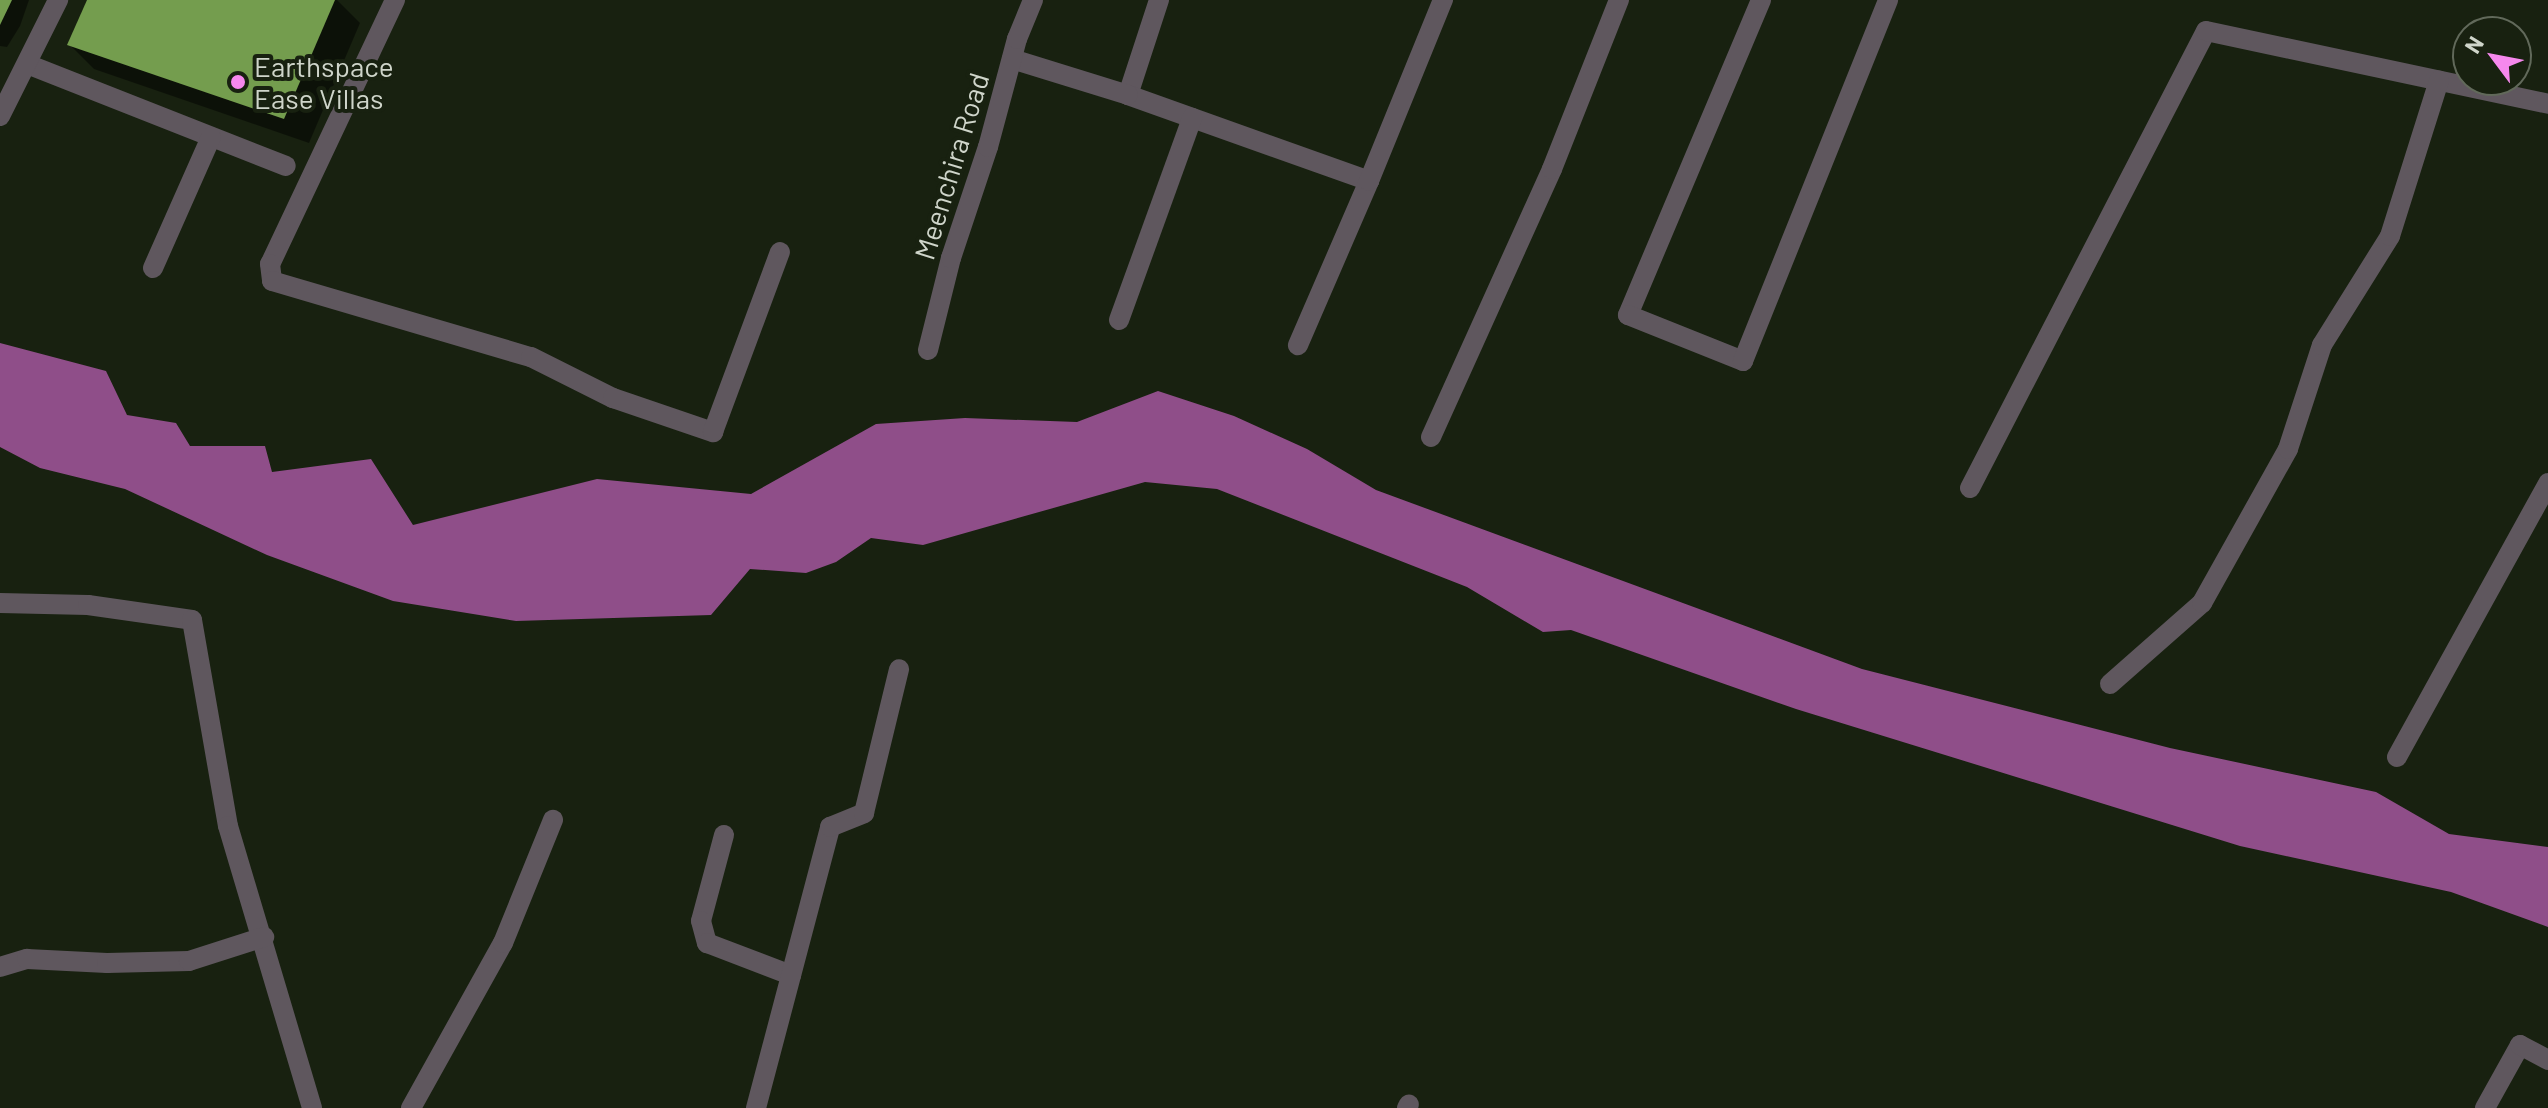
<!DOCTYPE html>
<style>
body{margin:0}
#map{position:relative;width:2548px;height:1108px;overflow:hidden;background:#182110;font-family:Barlow,sans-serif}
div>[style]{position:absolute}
.water>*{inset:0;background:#8f4e89}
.shadow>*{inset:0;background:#0007}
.building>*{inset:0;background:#749d4e}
.minor>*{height:20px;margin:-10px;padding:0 10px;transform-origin:10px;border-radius:10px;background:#5f575e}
.dots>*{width:22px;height:22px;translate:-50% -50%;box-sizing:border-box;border:4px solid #182110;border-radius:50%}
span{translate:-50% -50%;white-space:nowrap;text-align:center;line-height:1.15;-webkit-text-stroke:8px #182110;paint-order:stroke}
.poi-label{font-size:28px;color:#cfd5ca}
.left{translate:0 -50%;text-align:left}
.street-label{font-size:28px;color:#cfd5ca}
.north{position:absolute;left:2452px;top:16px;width:80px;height:80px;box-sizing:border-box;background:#182110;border:2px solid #61695a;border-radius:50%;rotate:302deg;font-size:22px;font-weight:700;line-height:32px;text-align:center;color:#cfd5ca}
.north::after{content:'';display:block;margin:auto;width:28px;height:36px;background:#f688ed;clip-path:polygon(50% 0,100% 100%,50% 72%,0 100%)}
</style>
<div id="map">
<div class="water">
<i style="clip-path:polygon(0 343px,106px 371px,127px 415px,176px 423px,190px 446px,265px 446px,272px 472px,371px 459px,413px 525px,597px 479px,751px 494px,876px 424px,965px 418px,1077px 422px,1158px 391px,1234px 416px,1307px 449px,1376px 490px,1862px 669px,2170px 748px,2376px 792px,2449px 834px,2548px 847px,2548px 927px,2451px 892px,2240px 846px,1796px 709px,1571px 630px,1543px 632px,1467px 587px,1217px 489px,1145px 482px,923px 545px,871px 538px,836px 562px,806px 573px,750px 569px,711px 615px,516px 621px,393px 601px,267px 555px,125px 489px,40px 468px,0 447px)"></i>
</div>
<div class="shadow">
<i style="clip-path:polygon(0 0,29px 0,20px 26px,7px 47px,0 46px)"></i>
<i style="clip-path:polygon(90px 0,337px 0,360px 23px,309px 143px,94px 69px,69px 44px)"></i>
</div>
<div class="building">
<i style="clip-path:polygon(0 0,12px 0,0 25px)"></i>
<i style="clip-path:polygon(87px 0,335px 0,284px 119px,67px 45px)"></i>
</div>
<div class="minor">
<i style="left:395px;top:0;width:292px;rotate:115.3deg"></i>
<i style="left:270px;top:264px;width:17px;rotate:83deg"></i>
<i style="left:272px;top:281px;width:270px;rotate:16.4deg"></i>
<i style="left:531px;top:357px;width:92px;rotate:26.6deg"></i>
<i style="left:613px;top:398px;width:106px;rotate:18.8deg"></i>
<i style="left:713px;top:432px;width:192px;rotate:-69.6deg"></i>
<i style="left:1159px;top:0;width:100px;rotate:108.1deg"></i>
<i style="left:1128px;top:95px;width:256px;rotate:19.6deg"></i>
<i style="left:1369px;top:181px;width:179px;rotate:113.4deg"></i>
<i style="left:1761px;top:0;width:342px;rotate:112.9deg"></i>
<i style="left:1628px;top:315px;width:124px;rotate:21.8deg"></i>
<i style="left:1743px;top:361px;width:389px;rotate:-68.1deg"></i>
<i style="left:1012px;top:59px;width:121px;rotate:17.2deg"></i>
<i style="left:27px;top:64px;width:278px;rotate:21.5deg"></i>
<i style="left:0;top:116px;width:130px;rotate:-63.4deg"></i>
<i style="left:1369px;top:181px;width:196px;rotate:-67.8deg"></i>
<i style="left:153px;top:268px;width:143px;rotate:-66.1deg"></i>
<i style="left:1119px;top:320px;width:215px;rotate:-70.1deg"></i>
<i style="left:928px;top:350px;width:95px;rotate:-76deg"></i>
<i style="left:951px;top:258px;width:117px;rotate:-71.6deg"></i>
<i style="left:988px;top:147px;width:112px;rotate:-75deg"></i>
<i style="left:1017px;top:39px;width:42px;rotate:-67.7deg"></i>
<i style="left:1431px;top:437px;width:294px;rotate:-65.7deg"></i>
<i style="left:1552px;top:169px;width:182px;rotate:-68.4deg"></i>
<i style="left:1970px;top:488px;width:514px;rotate:-62.69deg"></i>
<i style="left:2206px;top:31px;width:350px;rotate:12deg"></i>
<i style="left:0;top:603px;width:88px;rotate:1.3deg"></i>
<i style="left:88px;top:605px;width:105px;rotate:8.2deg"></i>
<i style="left:192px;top:620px;width:209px;rotate:80.1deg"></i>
<i style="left:228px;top:826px;width:294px;rotate:73.4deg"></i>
<i style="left:2110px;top:684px;width:123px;rotate:-41.4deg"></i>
<i style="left:2202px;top:603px;width:176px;rotate:-60.8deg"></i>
<i style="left:2288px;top:449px;width:109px;rotate:-71.9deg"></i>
<i style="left:2322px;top:345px;width:128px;rotate:-58deg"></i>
<i style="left:2390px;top:236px;width:163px;rotate:-72.5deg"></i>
<i style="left:2397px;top:757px;width:313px;rotate:-61.1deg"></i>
<i style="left:724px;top:835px;width:89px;rotate:105deg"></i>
<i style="left:701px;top:921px;width:23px;rotate:75deg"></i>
<i style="left:707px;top:943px;width:90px;rotate:20.9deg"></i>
<i style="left:0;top:967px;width:28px;rotate:-17deg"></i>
<i style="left:27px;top:959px;width:80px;rotate:2.9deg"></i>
<i style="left:107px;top:963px;width:82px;rotate:-1.4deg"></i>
<i style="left:189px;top:961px;width:79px;rotate:-17.7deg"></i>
<i style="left:411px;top:1108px;width:189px;rotate:-60.9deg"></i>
<i style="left:503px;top:943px;width:133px;rotate:-67.9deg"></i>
<i style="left:756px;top:1108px;width:291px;rotate:-75.2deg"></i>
<i style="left:830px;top:827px;width:37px;rotate:-22deg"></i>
<i style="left:864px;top:813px;width:148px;rotate:-76.3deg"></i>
<i style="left:1407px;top:1108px;width:4px;rotate:-63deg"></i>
<i style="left:2485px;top:1108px;width:72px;rotate:-60.9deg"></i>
<i style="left:2520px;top:1045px;width:32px;rotate:28deg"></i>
</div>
<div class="dots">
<i style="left:238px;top:82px;background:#f688ed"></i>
</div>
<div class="poi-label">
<span class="left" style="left:254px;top:82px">Earthspace<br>Ease Villas</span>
</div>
<div class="street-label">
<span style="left:951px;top:166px;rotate:-73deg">Meenchira Road</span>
</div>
<div class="north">N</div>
</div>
